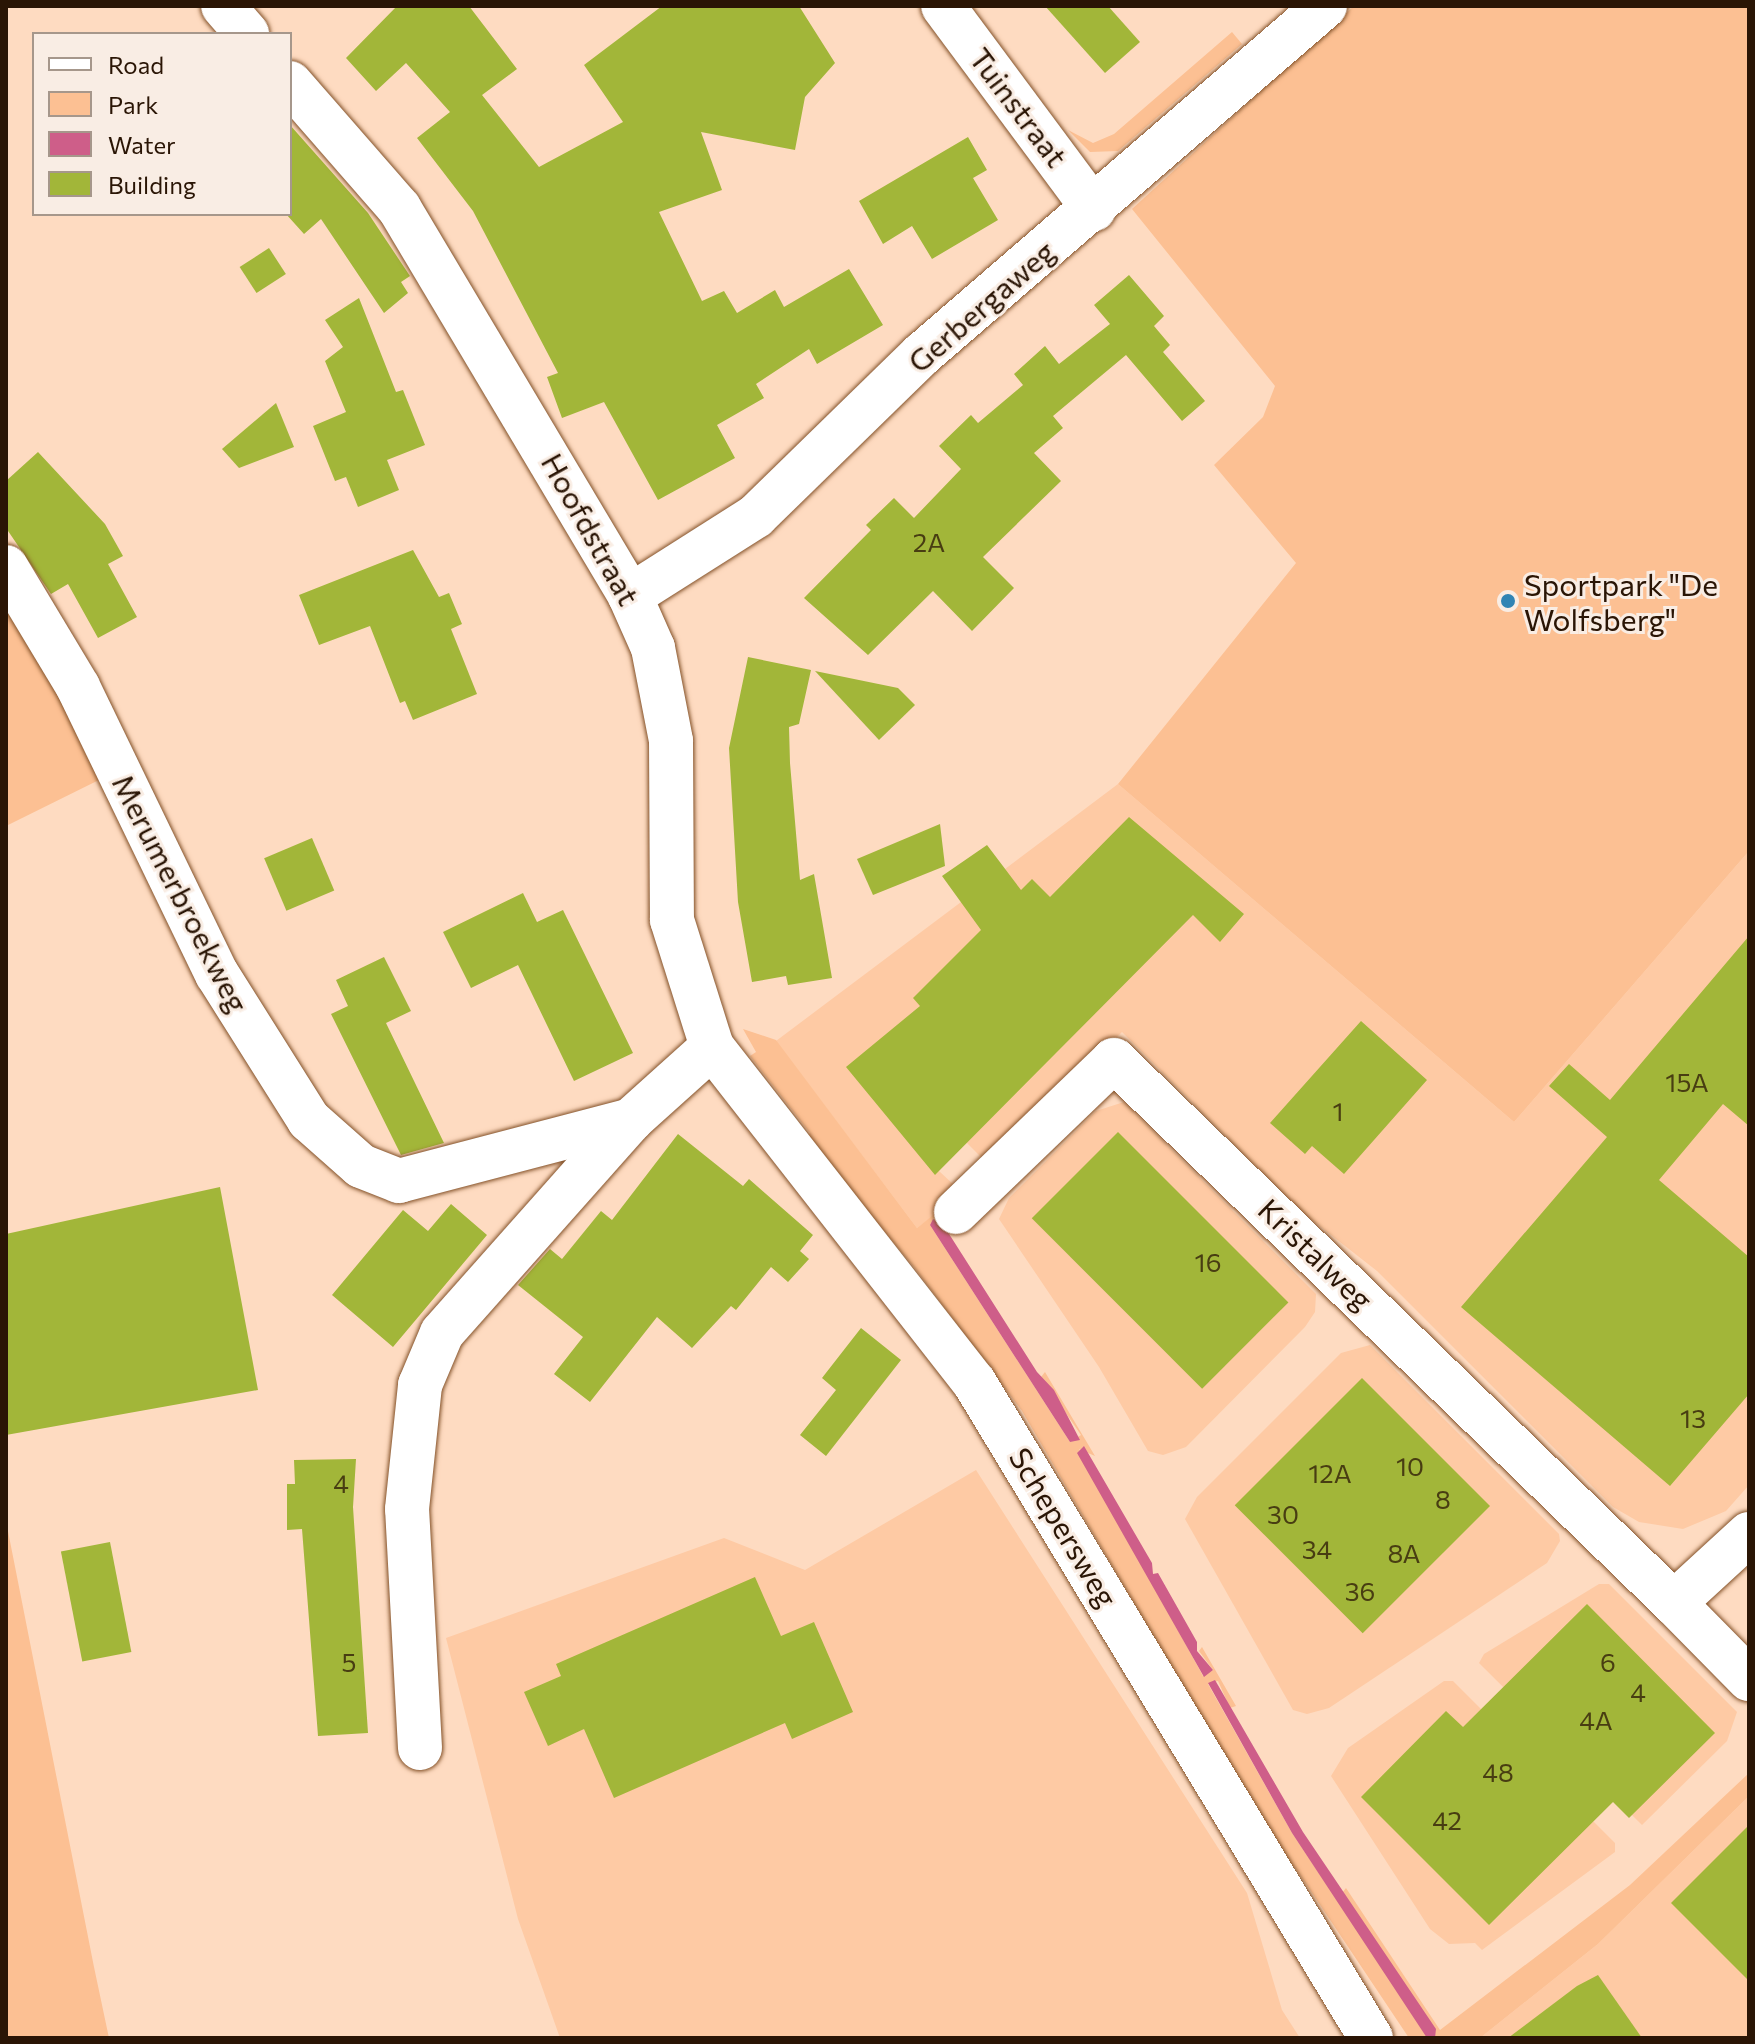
<!DOCTYPE html>
<style>
body{margin:0}
#map{position:relative;width:1755px;height:2044px;overflow:hidden;background:#fedbc1;font-family:Commissioner,sans-serif}
div>[style]{position:absolute}
.built>*{inset:0;background:#fecaa4}
.green>*{inset:0;background:#fcc093}
.water>*{inset:0;background:#ce5e89}
.building>*{inset:0;background:#a2b639;transform-origin:0 0}
.roads{filter:drop-shadow(0 0 2px #835128) drop-shadow(0 0 2px #835128)}
.street>*{height:44px;margin:-22px;padding:0 22px;transform-origin:22px;border-radius:22px;background:#fff}
.secondary>*{height:44px;margin:-22px;padding:0 22px;transform-origin:22px;border-radius:22px;background:#fff}
.dots>*{width:22px;height:22px;translate:-50% -50%;box-sizing:border-box;border:4px solid #f9ede4;border-radius:50%}
span{translate:-50% -50%;white-space:nowrap;text-align:center;line-height:1.15;-webkit-text-stroke:6px #f9ede4;paint-order:stroke}
.number-label{font-size:26px;color:#483d12}
.number-label span{-webkit-text-stroke-width:0}
.street-label{font-size:30px;color:#2a1505}
.poi-label{font-size:30px;color:#2a1505}
.left{translate:0 -50%;text-align:left}
.frame{position:absolute;inset:0;border:8px solid #2a1505;pointer-events:none}
.legend{position:absolute;left:32px;top:32px;width:260px;height:184px;box-sizing:border-box;background:#f9ede4;border:2px solid #a6978b;margin:0;padding:10px 14px;list-style:none;font-size:24px;color:#2a1505}
.legend li{display:flex;align-items:center;gap:16px;height:40px}
.legend b{width:40px;border:2px solid #a6978b}
</style>
<div id="map">
<div class="built">
<i style="clip-path:polygon(1118px 784px,1514px 1122px,1749px 851px,1749px 1485px,1726px 1511px,1683px 1529px,1639px 1522px,1613px 1507px,1377px 1271px,1303px 1213px,1122px 1032px,996px 1158px,982px 1158px,967px 1143px,959px 1145px,940px 1164px,939px 1171px,954px 1185px,937px 1213px,917px 1228px,776px 1041px)"></i>
<i style="clip-path:polygon(1124px 1102px,1316px 1294px,1315px 1312px,1305px 1327px,1186px 1447px,1163px 1455px,1148px 1451px,1099px 1367px,999px 1219px,1009px 1198px,1096px 1111px)"></i>
<i style="clip-path:polygon(1370px 1345px,1559px 1534px,1560px 1541px,1547px 1563px,1329px 1708px,1307px 1714px,1293px 1710px,1185px 1519px,1197px 1497px,1341px 1353px)"></i>
<i style="clip-path:polygon(976px 1470px,1247px 1893px,1282px 2010px,1300px 2038px,560px 2038px,518px 1919px,446px 1638px,724px 1538px,805px 1570px)"></i>
<i style="clip-path:polygon(1599px 1584px,1609px 1584px,1737px 1712px,1727px 1741px,1642px 1825px,1479px 1663px,1484px 1654px)"></i>
<i style="clip-path:polygon(1444px 1681px,1453px 1681px,1615px 1843px,1615px 1852px,1482px 1950px,1475px 1943px,1449px 1944px,1430px 1929px,1331px 1776px,1348px 1748px)"></i>
<i style="clip-path:polygon(1749px 1796px,1749px 2038px,1480px 2038px,1598px 1944px)"></i>
</div>
<div class="green">
<i style="clip-path:polygon(1354px 6px,1749px 6px,1749px 851px,1514px 1122px,1118px 784px,1296px 563px,1214px 465px,1263px 417px,1275px 386px,1132px 209px)"></i>
<i style="clip-path:polygon(1232px 32px,1242px 44px,1118px 151px,1090px 152px,1068px 130px,1093px 143px,1114px 134px)"></i>
<i style="clip-path:polygon(6px 603px,105px 777px,6px 826px)"></i>
<i style="clip-path:polygon(743px 1029px,776px 1040px,917px 1228px,937px 1212px,930px 1225px,1070px 1442px,1081px 1435px,1041px 1377px,1045px 1372px,1095px 1456px,1079px 1449px,1203px 1676px,1213px 1670px,1199px 1651px,1202px 1647px,1236px 1706px,1230px 1708px,1218px 1681px,1208px 1684px,1292px 1833px,1429px 2038px,1409px 2038px,1294px 1866px,1289px 1869px,1022px 1411px,914px 1267px,806px 1137px,810px 1133px,750px 1056px,756px 1052px)"></i>
<i style="clip-path:polygon(6px 1521px,94px 1967px,109px 2038px,6px 2038px)"></i>
<i style="clip-path:polygon(1749px 1773px,1749px 1796px,1598px 1944px,1480px 2038px,1434px 2038px,1342px 1893px,1346px 1888px,1440px 2030px,1630px 1885px)"></i>
</div>
<div class="water">
<i style="clip-path:polygon(933px 1219px,944px 1226px,1037px 1372px,1054px 1390px,1080px 1440px,1070px 1442px,930px 1225px)"></i>
<i style="clip-path:polygon(1084px 1446px,1152px 1563px,1153px 1574px,1158px 1573px,1197px 1642px,1197px 1651px,1213px 1670px,1204px 1677px,1077px 1453px)"></i>
<i style="clip-path:polygon(1215px 1680px,1303px 1832px,1436px 2029px,1435px 2038px,1427px 2038px,1292px 1833px,1208px 1683px)"></i>
</div>
<div class="building">
<i style="clip-path:polygon(397px 6px,469px 6px,517px 69px,482px 95px,539px 167px,623px 122px,584px 65px,662px 6px,799px 6px,835px 63px,805px 97px,795px 150px,701px 132px,722px 190px,659px 212px,702px 301px,724px 291px,737px 313px,775px 290px,784px 307px,849px 269px,883px 325px,817px 364px,809px 349px,756px 384px,764px 398px,717px 425px,735px 458px,658px 500px,604px 402px,562px 418px,547px 377px,558px 373px,473px 211px,417px 138px,450px 112px,406px 63px,376px 91px,346px 58px)"></i>
<i style="clip-path:polygon(1045px 6px,1108px 6px,1140px 42px,1105px 73px)"></i>
<i style="clip-path:polygon(290px 125px,368px 213px,410px 276px,401px 282px,408px 293px,384px 313px,321px 219px,304px 234px,286px 214px)"></i>
<i style="clip-path:polygon(968px 137px,987px 170px,973px 178px,998px 220px,932px 259px,912px 226px,883px 244px,859px 201px)"></i>
<i style="left:269px;top:248px;width:31px;height:35px;rotate:57deg"></i>
<i style="clip-path:polygon(1129px 275px,1164px 316px,1154px 326px,1170px 345px,1163px 352px,1205px 401px,1182px 421px,1126px 355px,1053px 416px,1063px 428px,1034px 453px,1061px 481px,983px 557px,1014px 588px,972px 631px,933px 591px,868px 655px,804px 598px,871px 530px,866px 525px,894px 498px,914px 518px,961px 469px,939px 446px,971px 415px,978px 423px,1023px 385px,1014px 374px,1045px 346px,1059px 364px,1110px 324px,1094px 305px)"></i>
<i style="clip-path:polygon(359px 298px,396px 392px,403px 390px,425px 445px,387px 460px,399px 490px,358px 507px,346px 477px,335px 481px,313px 426px,346px 412px,325px 361px,343px 347px,325px 320px)"></i>
<i style="clip-path:polygon(276px 403px,294px 447px,239px 468px,222px 449px)"></i>
<i style="clip-path:polygon(38px 452px,105px 524px,123px 556px,108px 564px,137px 617px,98px 638px,68px 584px,51px 594px,6px 528px,6px 481px)"></i>
<i style="clip-path:polygon(413px 550px,439px 597px,449px 593px,462px 624px,451px 629px,477px 694px,413px 720px,405px 701px,400px 703px,370px 626px,319px 645px,299px 595px)"></i>
<i style="clip-path:polygon(748px 657px,811px 670px,799px 724px,789px 727px,790px 763px,800px 880px,814px 874px,832px 978px,788px 985px,786px 976px,752px 982px,738px 902px,729px 748px)"></i>
<i style="clip-path:polygon(815px 671px,898px 688px,915px 705px,879px 740px)"></i>
<i style="clip-path:polygon(1129px 817px,1244px 914px,1220px 942px,1193px 915px,935px 1175px,846px 1067px,920px 1006px,913px 998px,981px 930px,942px 876px,987px 845px,1021px 890px,1032px 879px,1050px 897px)"></i>
<i style="clip-path:polygon(940px 824px,945px 866px,873px 895px,857px 859px)"></i>
<i style="left:312px;top:838px;width:57px;height:52px;rotate:67deg"></i>
<i style="clip-path:polygon(523px 893px,537px 922px,563px 910px,633px 1053px,574px 1081px,518px 965px,471px 988px,443px 932px)"></i>
<i style="clip-path:polygon(1749px 936px,1749px 1126px,1723px 1104px,1659px 1180px,1749px 1257px,1749px 1394px,1670px 1486px,1461px 1307px,1607px 1137px,1549px 1086px,1569px 1064px,1610px 1100px)"></i>
<i style="clip-path:polygon(384px 957px,411px 1011px,386px 1023px,444px 1143px,401px 1155px,331px 1014px,348px 1006px,336px 980px)"></i>
<i style="clip-path:polygon(1361px 1021px,1427px 1080px,1344px 1174px,1312px 1146px,1305px 1154px,1270px 1123px)"></i>
<i style="left:1118px;top:1132px;width:241px;height:122px;rotate:45deg"></i>
<i style="clip-path:polygon(678px 1134px,743px 1186px,749px 1179px,813px 1235px,800px 1251px,809px 1259px,788px 1282px,771px 1267px,736px 1310px,731px 1306px,692px 1348px,657px 1317px,590px 1402px,554px 1374px,583px 1337px,518px 1285px,550px 1249px,562px 1259px,601px 1211px,612px 1220px)"></i>
<i style="clip-path:polygon(220px 1187px,258px 1390px,6px 1435px,6px 1234px)"></i>
<i style="clip-path:polygon(451px 1204px,487px 1235px,393px 1347px,332px 1295px,403px 1210px,428px 1231px)"></i>
<i style="clip-path:polygon(861px 1328px,901px 1360px,826px 1456px,800px 1435px,836px 1390px,822px 1378px)"></i>
<i style="left:1362px;top:1378px;width:181px;height:180px;rotate:45deg"></i>
<i style="clip-path:polygon(356px 1459px,353px 1507px,368px 1733px,318px 1736px,302px 1529px,287px 1530px,287px 1484px,295px 1484px,294px 1460px)"></i>
<i style="left:110px;top:1542px;width:112px;height:50px;rotate:79deg"></i>
<i style="clip-path:polygon(755px 1577px,781px 1636px,814px 1622px,853px 1712px,792px 1739px,785px 1723px,614px 1798px,584px 1729px,548px 1746px,524px 1692px,561px 1676px,556px 1664px)"></i>
<i style="clip-path:polygon(1587px 1604px,1715px 1733px,1629px 1818px,1613px 1802px,1489px 1925px,1361px 1797px,1446px 1711px,1463px 1727px)"></i>
<i style="clip-path:polygon(1749px 1825px,1749px 1981px,1671px 1903px)"></i>
<i style="clip-path:polygon(1598px 1975px,1642px 2038px,1508px 2038px,1577px 1986px)"></i>
</div>
<div class="roads">
<div class="street">
<i style="left:943px;top:6px;width:253px;rotate:53.4deg"></i>
<i style="left:6px;top:567px;width:140px;rotate:59deg"></i>
<i style="left:78px;top:687px;width:319px;rotate:64.2deg"></i>
<i style="left:217px;top:974px;width:173px;rotate:57.8deg"></i>
<i style="left:309px;top:1120px;width:69px;rotate:41.5deg"></i>
<i style="left:361px;top:1166px;width:41px;rotate:21.5deg"></i>
<i style="left:399px;top:1181px;width:240px;rotate:-14.7deg"></i>
<i style="left:630px;top:596px;width:149px;rotate:-32.4deg"></i>
<i style="left:756px;top:516px;width:231px;rotate:-44.3deg"></i>
<i style="left:921px;top:355px;width:534px;rotate:-40.82deg"></i>
<i style="left:956px;top:1212px;width:219px;rotate:-43.9deg"></i>
<i style="left:1114px;top:1060px;width:780px;rotate:44.12deg"></i>
<i style="left:1749px;top:1534px;width:102px;rotate:137.4deg"></i>
<i style="left:1674px;top:1603px;width:107px;rotate:45.4deg"></i>
<i style="left:420px;top:1748px;width:239px;rotate:-93.1deg"></i>
<i style="left:407px;top:1509px;width:125px;rotate:-84deg"></i>
<i style="left:420px;top:1385px;width:56px;rotate:-67.1deg"></i>
<i style="left:442px;top:1333px;width:285px;rotate:-48.4deg"></i>
<i style="left:631px;top:1120px;width:109px;rotate:-42deg"></i>
</div>
<div class="secondary">
<i style="left:223px;top:6px;width:37px;rotate:49deg"></i>
<i style="left:290px;top:83px;width:166px;rotate:48.9deg"></i>
<i style="left:399px;top:208px;width:452px;rotate:59.2deg"></i>
<i style="left:630px;top:596px;width:57px;rotate:66.1deg"></i>
<i style="left:653px;top:648px;width:95px;rotate:79deg"></i>
<i style="left:671px;top:741px;width:179px;rotate:89.7deg"></i>
<i style="left:672px;top:920px;width:133px;rotate:72.5deg"></i>
<i style="left:712px;top:1047px;width:425px;rotate:52deg"></i>
<i style="left:974px;top:1382px;width:767px;rotate:58.82deg"></i>
</div>
</div>
<div class="dots">
<i style="left:1508px;top:601px;background:#3084b4"></i>
</div>
<div class="number-label">
<span style="left:929px;top:542px">2A</span>
<span style="left:1687px;top:1082px">15A</span>
<span style="left:1338px;top:1111px">1</span>
<span style="left:1208px;top:1262px">16</span>
<span style="left:1693px;top:1418px">13</span>
<span style="left:1410px;top:1466px">10</span>
<span style="left:1330px;top:1473px">12A</span>
<span style="left:341px;top:1483px">4</span>
<span style="left:1443px;top:1499px">8</span>
<span style="left:1283px;top:1514px">30</span>
<span style="left:1317px;top:1549px">34</span>
<span style="left:1404px;top:1553px">8A</span>
<span style="left:1360px;top:1591px">36</span>
<span style="left:349px;top:1662px">5</span>
<span style="left:1608px;top:1662px">6</span>
<span style="left:1638px;top:1692px">4</span>
<span style="left:1596px;top:1720px">4A</span>
<span style="left:1498px;top:1772px">48</span>
<span style="left:1447px;top:1820px">42</span>
</div>
<div class="street-label">
<span style="left:1019px;top:107px;rotate:53deg">Tuinstraat</span>
<span style="left:981px;top:306px;rotate:-41deg">Gerbergaweg</span>
<span style="left:591px;top:529px;rotate:61deg">Hoofdstraat</span>
<span style="left:181px;top:893px;rotate:63deg">Merumerbroekweg</span>
<span style="left:1316px;top:1254px;rotate:44deg">Kristalweg</span>
<span style="left:1064px;top:1527px;rotate:59deg">Schepersweg</span>
</div>
<div class="poi-label">
<span class="left" style="left:1524px;top:601px">Sportpark "De<br>Wolfsberg"</span>
</div>
<div class="frame"></div>
<ul class="legend">
<li><b style="height:10px;background:#fff"></b>Road</li>
<li><b style="height:22px;background:#fcc093"></b>Park</li>
<li><b style="height:22px;background:#ce5e89"></b>Water</li>
<li><b style="height:22px;background:#a2b639"></b>Building</li>
</ul>
</div>
